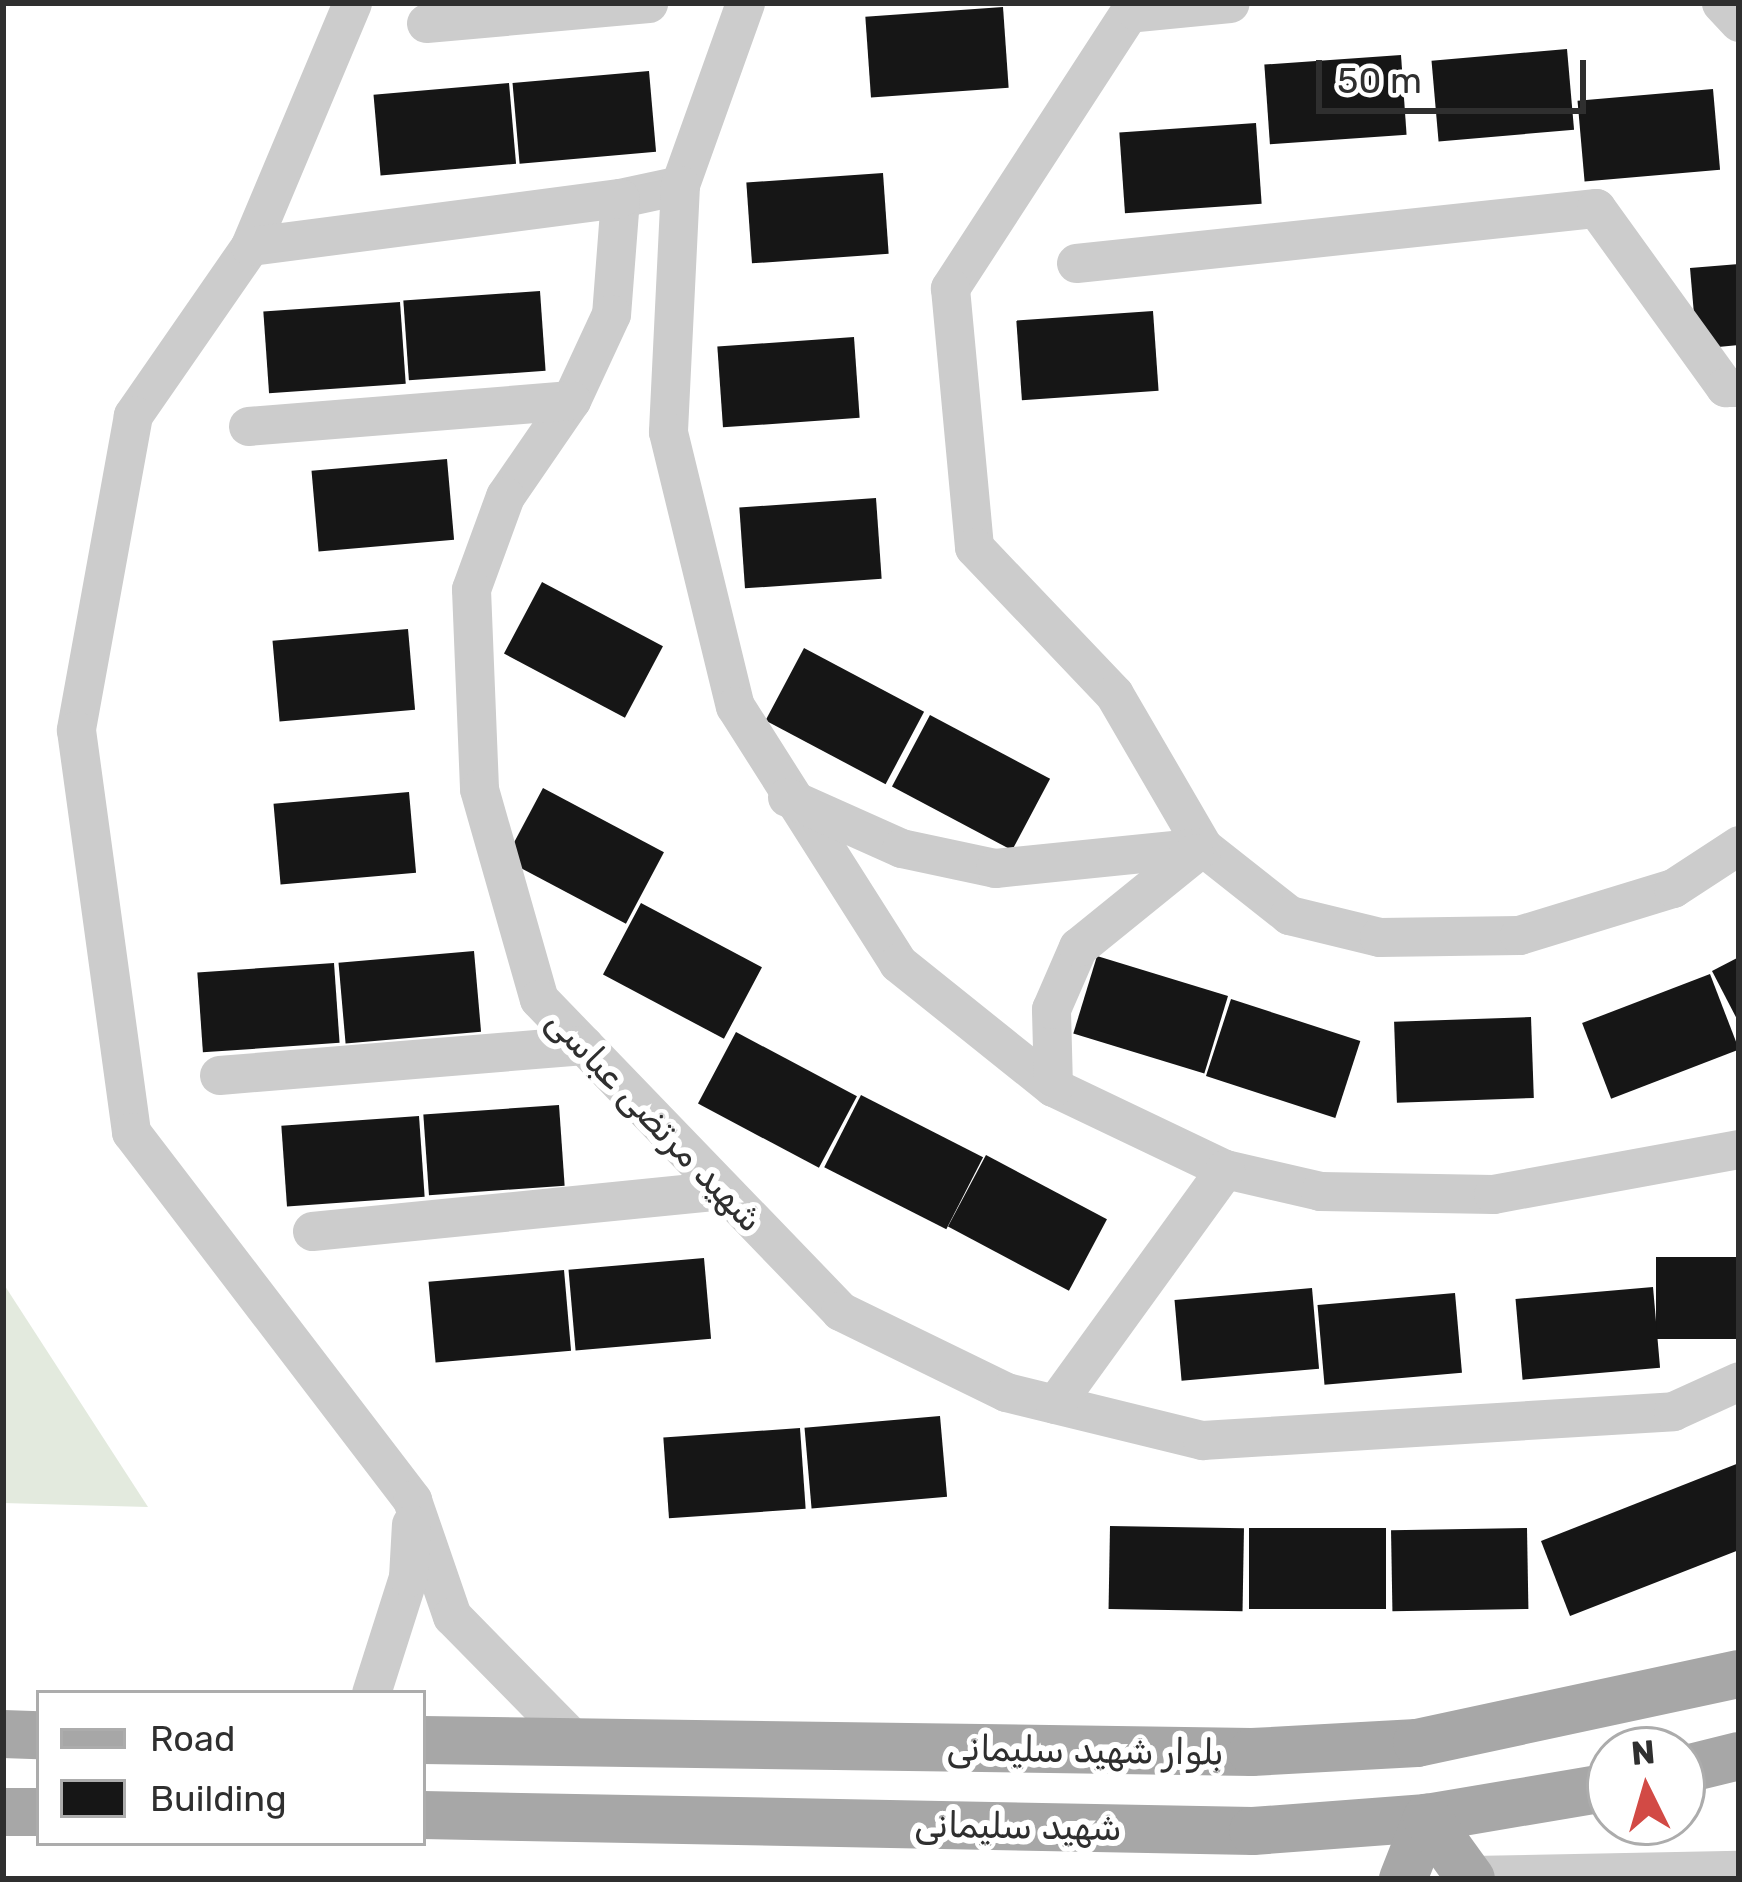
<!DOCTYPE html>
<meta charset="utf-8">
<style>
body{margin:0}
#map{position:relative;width:1742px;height:1882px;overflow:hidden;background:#fff;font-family:Rubik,Cairo,sans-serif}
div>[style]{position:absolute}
.green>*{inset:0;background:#e3eade}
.building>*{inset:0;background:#161616;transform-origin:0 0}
.minor>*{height:39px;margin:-19.5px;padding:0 19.5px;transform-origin:19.5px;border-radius:19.5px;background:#ccc}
.major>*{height:48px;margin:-24px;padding:0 24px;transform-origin:24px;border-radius:24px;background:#a7a7a7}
span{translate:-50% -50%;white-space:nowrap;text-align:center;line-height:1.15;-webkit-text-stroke:12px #fff;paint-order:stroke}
.street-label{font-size:36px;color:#2f2f2f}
.frame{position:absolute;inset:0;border:6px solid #2f2f2f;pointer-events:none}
.legend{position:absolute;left:36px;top:1690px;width:390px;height:156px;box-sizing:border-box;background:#fff;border:3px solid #acacac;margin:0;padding:15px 21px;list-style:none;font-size:36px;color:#2f2f2f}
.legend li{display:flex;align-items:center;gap:24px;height:60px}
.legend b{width:60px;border:3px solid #acacac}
.north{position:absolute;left:1586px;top:1726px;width:120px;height:120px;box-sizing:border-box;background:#fff;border:3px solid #acacac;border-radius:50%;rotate:355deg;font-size:33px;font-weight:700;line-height:48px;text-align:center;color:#2f2f2f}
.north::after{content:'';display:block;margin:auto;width:42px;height:54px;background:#d24a45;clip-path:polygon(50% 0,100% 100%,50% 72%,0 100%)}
.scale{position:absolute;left:1316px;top:60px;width:270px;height:54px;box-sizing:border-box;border:6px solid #2f2f2f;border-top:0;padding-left:15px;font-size:36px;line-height:42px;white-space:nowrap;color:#2f2f2f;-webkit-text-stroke:9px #fff;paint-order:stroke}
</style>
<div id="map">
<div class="green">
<i style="clip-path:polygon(3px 1283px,148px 1507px,3px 1503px)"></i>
</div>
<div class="building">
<i style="left:1003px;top:7px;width:81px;height:138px;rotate:86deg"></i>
<i style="left:1567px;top:49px;width:81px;height:136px;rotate:85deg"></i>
<i style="left:1401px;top:55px;width:80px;height:137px;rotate:86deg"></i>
<i style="left:649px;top:71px;width:81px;height:137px;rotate:85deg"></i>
<i style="left:509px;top:83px;width:81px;height:136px;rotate:85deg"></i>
<i style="left:1713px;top:89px;width:81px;height:136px;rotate:85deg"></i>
<i style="left:1256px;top:123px;width:81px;height:137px;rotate:86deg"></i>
<i style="left:883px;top:173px;width:81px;height:137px;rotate:86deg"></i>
<i style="clip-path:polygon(1739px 264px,1739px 345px,1697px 349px,1690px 268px)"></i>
<i style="left:540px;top:291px;width:80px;height:137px;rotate:86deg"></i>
<i style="left:400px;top:302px;width:82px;height:137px;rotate:86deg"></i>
<i style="left:1153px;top:311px;width:80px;height:137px;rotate:86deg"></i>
<i style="left:854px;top:337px;width:81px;height:137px;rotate:86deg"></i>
<i style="left:447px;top:459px;width:81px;height:136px;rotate:85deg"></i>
<i style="left:876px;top:498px;width:81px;height:137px;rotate:86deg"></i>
<i style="left:542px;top:582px;width:137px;height:81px;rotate:28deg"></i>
<i style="left:408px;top:629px;width:81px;height:136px;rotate:85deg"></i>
<i style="left:804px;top:648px;width:136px;height:82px;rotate:28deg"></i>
<i style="left:930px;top:715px;width:136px;height:81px;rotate:28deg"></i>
<i style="left:543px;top:788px;width:137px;height:81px;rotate:28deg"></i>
<i style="left:409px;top:792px;width:81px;height:136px;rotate:85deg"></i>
<i style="left:641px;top:903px;width:137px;height:81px;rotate:28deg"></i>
<i style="left:474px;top:951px;width:81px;height:136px;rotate:85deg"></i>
<i style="left:1097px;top:956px;width:137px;height:81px;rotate:17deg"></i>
<i style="clip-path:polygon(1739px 957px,1739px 1023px,1712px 971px)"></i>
<i style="left:334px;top:963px;width:80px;height:137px;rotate:86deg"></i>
<i style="left:1710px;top:974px;width:81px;height:137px;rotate:69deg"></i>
<i style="left:1231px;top:999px;width:136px;height:81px;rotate:18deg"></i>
<i style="left:1531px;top:1017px;width:81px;height:137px;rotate:88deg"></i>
<i style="left:736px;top:1032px;width:137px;height:81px;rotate:28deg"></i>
<i style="left:861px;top:1095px;width:137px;height:81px;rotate:27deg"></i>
<i style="left:559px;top:1105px;width:81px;height:136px;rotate:86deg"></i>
<i style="left:419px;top:1116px;width:81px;height:138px;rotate:86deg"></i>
<i style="left:986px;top:1155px;width:137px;height:81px;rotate:28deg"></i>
<i style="left:1739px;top:1257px;width:82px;height:83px;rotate:90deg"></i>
<i style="left:704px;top:1258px;width:81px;height:136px;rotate:85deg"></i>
<i style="left:564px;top:1270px;width:81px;height:136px;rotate:85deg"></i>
<i style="left:1653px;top:1287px;width:81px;height:138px;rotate:85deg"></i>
<i style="left:1312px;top:1288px;width:81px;height:138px;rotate:85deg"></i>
<i style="left:1455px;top:1293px;width:80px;height:138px;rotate:85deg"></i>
<i style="left:940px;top:1416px;width:81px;height:136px;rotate:85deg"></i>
<i style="left:800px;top:1428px;width:81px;height:137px;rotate:86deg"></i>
<i style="clip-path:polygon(1739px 1463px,1739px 1550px,1570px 1616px,1541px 1541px)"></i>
<i style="left:1110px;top:1526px;width:134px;height:83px;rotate:1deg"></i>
<i style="left:1386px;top:1528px;width:81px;height:137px;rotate:90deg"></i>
<i style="left:1527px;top:1528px;width:81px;height:136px;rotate:89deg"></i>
</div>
<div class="minor">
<i style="left:352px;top:3px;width:264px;rotate:112.8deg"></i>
<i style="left:250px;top:246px;width:206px;rotate:124.7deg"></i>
<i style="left:133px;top:415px;width:320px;rotate:100.3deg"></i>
<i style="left:76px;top:730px;width:406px;rotate:82.2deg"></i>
<i style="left:131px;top:1132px;width:463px;rotate:52.6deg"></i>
<i style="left:412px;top:1500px;width:123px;rotate:71deg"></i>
<i style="left:452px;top:1616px;width:177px;rotate:45.5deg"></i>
<i style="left:745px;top:3px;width:193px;rotate:109.7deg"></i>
<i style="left:680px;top:185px;width:61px;rotate:167.8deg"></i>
<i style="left:620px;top:198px;width:116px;rotate:94.4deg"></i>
<i style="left:611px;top:314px;width:95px;rotate:114.9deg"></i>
<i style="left:571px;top:400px;width:116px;rotate:124.5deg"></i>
<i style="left:505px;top:496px;width:99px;rotate:110.1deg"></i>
<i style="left:471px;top:589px;width:200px;rotate:87.7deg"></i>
<i style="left:479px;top:789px;width:218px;rotate:74.1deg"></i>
<i style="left:539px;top:999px;width:434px;rotate:46deg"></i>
<i style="left:840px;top:1311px;width:185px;rotate:26deg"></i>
<i style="left:1006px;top:1392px;width:202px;rotate:13.8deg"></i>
<i style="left:1202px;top:1440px;width:472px;rotate:-3.5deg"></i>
<i style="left:1673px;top:1411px;width:72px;rotate:-24.4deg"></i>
<i style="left:1135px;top:3px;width:340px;rotate:123deg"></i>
<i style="left:950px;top:288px;width:260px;rotate:84.7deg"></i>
<i style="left:974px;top:547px;width:203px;rotate:46.4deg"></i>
<i style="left:1114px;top:694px;width:177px;rotate:59.8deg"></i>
<i style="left:1203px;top:847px;width:110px;rotate:38.3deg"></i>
<i style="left:1289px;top:915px;width:93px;rotate:13.7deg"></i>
<i style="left:1379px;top:937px;width:140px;rotate:-0.8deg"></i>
<i style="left:1519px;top:935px;width:161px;rotate:-17deg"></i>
<i style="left:1673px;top:888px;width:79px;rotate:-33.1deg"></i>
<i style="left:1721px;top:3px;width:26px;rotate:47deg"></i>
<i style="left:1137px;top:12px;width:93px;rotate:-5.5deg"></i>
<i style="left:426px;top:23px;width:223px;rotate:-5.1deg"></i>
<i style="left:680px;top:185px;width:247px;rotate:92.8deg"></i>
<i style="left:668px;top:432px;width:282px;rotate:76.3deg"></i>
<i style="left:735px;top:706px;width:304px;rotate:57.6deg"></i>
<i style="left:898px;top:963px;width:198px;rotate:38.7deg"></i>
<i style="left:1053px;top:1087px;width:191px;rotate:25.5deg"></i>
<i style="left:1225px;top:1169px;width:98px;rotate:13deg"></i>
<i style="left:1320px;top:1191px;width:173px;rotate:1deg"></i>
<i style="left:1493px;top:1194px;width:250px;rotate:-10.4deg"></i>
<i style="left:250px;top:246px;width:373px;rotate:-7.4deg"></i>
<i style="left:1076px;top:263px;width:523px;rotate:-6.04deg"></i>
<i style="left:1596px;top:208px;width:221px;rotate:54.2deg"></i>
<i style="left:1725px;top:387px;width:14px"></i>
<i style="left:248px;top:426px;width:324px;rotate:-4.6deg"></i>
<i style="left:787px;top:797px;width:125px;rotate:24.1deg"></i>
<i style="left:901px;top:848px;width:96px;rotate:12deg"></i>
<i style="left:995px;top:868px;width:209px;rotate:-5.8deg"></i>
<i style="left:219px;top:1075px;width:366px;rotate:-4.7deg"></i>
<i style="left:1053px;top:1087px;width:78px;rotate:-91.5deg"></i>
<i style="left:1051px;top:1009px;width:68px;rotate:-66.5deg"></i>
<i style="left:1078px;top:947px;width:149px;rotate:-39deg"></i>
<i style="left:312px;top:1231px;width:413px;rotate:-5.7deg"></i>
<i style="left:1055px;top:1404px;width:290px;rotate:-54.1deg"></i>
<i style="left:371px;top:1693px;width:122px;rotate:-72.3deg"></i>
<i style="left:408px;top:1577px;width:53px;rotate:-86.8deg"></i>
<i style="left:1471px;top:1875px;width:268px;rotate:-1.1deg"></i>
</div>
<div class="major">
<i style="left:3px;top:1734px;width:36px;rotate:2deg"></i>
<i style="left:423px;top:1740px;width:829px;rotate:0.83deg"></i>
<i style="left:1252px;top:1752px;width:165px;rotate:-3.1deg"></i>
<i style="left:1417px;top:1743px;width:329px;rotate:-12.1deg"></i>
<i style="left:1682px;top:1770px;width:59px;rotate:-13.8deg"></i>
<i style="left:3px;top:1812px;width:36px"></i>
<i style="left:423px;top:1815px;width:830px;rotate:1.1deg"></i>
<i style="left:1253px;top:1831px;width:174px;rotate:-4.3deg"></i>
<i style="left:1427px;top:1818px;width:186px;rotate:-9.6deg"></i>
<i style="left:1403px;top:1879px;width:66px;rotate:-68.5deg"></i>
<i style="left:1427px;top:1818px;width:75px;rotate:54.2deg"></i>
</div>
<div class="street-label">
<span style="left:655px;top:1120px;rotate:46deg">شهید مرتضی عباسی</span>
<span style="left:1085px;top:1750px;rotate:1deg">بلوار شهید سلیمانی</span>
<span style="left:1018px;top:1826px;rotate:1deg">شهید سلیمانی</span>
</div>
<div class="frame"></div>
<ul class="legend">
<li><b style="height:15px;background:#a7a7a7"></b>Road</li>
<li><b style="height:33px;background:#161616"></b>Building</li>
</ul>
<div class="north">N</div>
<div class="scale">50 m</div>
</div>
